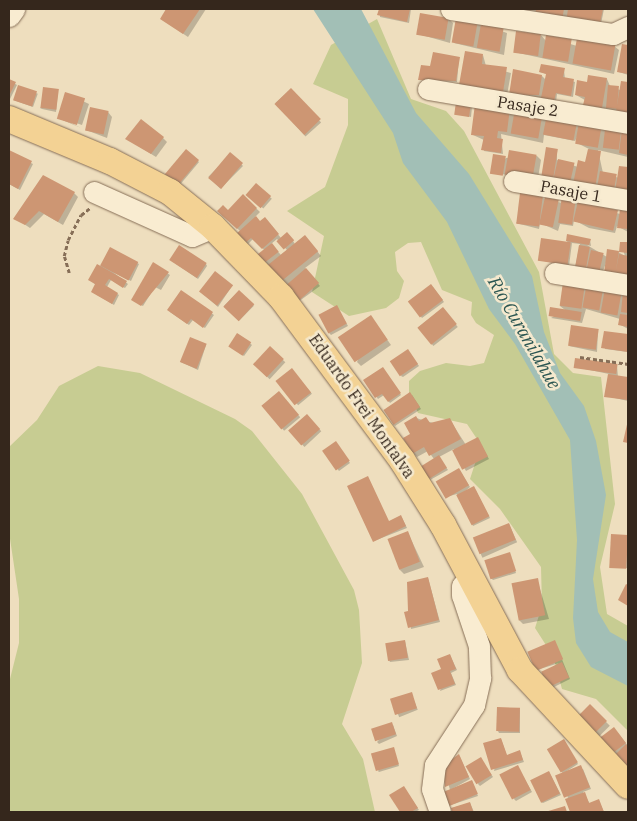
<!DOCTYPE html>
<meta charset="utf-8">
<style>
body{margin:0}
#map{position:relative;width:637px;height:821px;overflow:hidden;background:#eedebe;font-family:"IBM Plex Serif",serif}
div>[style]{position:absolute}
.green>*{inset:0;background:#c7cc92}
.water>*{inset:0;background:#a2bfb6}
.shadow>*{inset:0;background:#0003;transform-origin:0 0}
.building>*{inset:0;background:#cd9673;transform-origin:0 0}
.path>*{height:2.5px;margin-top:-1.25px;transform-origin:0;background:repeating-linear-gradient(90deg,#866e57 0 4px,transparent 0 6.5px)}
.roads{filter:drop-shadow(0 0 1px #866e57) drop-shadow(0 0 1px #866e57)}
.minor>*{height:21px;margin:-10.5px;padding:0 10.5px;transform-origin:10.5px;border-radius:10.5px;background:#f9ecd1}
.major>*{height:26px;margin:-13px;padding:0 13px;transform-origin:13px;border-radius:13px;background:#f3d294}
span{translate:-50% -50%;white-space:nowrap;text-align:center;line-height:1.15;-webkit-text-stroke:5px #f5e9ce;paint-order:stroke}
.street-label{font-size:16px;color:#35271c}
.water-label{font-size:18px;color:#2a5551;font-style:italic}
.frame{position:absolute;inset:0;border:10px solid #35271c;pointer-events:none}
</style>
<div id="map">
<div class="green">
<i style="clip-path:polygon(377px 19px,411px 99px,446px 111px,464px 131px,539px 272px,554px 354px,573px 373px,601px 377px,615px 504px,600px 567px,607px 614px,628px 626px,628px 731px,596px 699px,562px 689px,553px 656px,535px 628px,542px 606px,541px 567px,500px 509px,470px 479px,481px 445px,467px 424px,418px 413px,409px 393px,409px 381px,420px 371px,446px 363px,470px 366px,484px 363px,494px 335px,476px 323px,471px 315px,472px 302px,442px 290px,421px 242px,408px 243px,395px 252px,397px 271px,404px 281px,399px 298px,386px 308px,349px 316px,312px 292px,324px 236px,287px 211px,325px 187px,348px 125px,348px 99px,313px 84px,331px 45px)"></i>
<i style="clip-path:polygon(98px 366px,140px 373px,235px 419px,252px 431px,302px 494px,354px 590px,359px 610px,362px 663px,342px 724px,363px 759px,375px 812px,9px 812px,9px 683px,19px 643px,19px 599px,9px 532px,9px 447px,37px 420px,59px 386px)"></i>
</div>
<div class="water">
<i style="clip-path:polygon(313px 9px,361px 9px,416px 113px,469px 174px,532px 276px,544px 332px,560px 373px,584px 406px,596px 441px,606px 495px,593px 579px,598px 612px,610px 632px,628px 642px,628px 686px,591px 667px,576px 643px,573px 618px,577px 540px,570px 440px,515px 344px,489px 309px,447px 222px,403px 163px,393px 133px)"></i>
</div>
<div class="shadow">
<i style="clip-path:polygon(168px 9px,206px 9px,188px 37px,161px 19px)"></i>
<i style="clip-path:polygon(380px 9px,411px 9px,409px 23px,380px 17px)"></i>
<i style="clip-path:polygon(505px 9px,604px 9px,600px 29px)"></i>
<i style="clip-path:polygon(449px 19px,453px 23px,450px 43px,418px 34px)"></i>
<i style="clip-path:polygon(478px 23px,507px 33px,504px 55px,454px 43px)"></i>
<i style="clip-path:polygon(541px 35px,546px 41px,547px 37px,577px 46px,614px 46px,619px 50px,614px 74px,514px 52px)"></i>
<i style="clip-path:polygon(623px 45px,628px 46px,628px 75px,619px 72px)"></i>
<i style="clip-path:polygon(483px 55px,486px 66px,511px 73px,507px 95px,465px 88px)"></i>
<i style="clip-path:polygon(459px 58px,457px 82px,420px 80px,431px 68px)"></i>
<i style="clip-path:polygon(564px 70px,565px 79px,575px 82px,573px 97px,557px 94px,556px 102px,514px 99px,542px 76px,546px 80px,547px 74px,540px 72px)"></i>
<i style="clip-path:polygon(607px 79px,610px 86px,620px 90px,622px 82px,628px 83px,628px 114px,606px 112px,576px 95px,588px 83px)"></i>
<i style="clip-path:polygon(9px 80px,17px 85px,10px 99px,9px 99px)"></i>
<i style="left:19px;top:87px;width:20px;height:14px;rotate:20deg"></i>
<i style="left:291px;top:89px;width:45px;height:21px;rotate:48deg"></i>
<i style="clip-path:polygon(58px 91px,56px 112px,42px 109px,40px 108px)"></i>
<i style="clip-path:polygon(66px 93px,89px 104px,82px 125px,61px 118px,81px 128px,58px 118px)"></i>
<i style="clip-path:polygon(457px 103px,472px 107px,471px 117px,456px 114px)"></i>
<i style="clip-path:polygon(476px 105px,628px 132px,628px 157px,598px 150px,603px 173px,619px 178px,620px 167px,628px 168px,628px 195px,542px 182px,557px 150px,557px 160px,578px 167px,590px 164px,589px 149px,577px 143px,579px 133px,575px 141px,544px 135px,543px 143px,501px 134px,503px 154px,484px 151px,484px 140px,473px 135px)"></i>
<i style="clip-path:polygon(108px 112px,112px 117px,107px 138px,86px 130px)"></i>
<i style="clip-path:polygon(163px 138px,167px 142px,156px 157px,127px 139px)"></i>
<i style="left:186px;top:151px;width:17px;height:30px;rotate:40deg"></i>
<i style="clip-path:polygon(9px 152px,33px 164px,20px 190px,9px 184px)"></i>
<i style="left:231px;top:154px;width:17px;height:32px;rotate:45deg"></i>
<i style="clip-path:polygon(537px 156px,541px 160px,538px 178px,491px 173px,506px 158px)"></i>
<i style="left:256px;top:185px;width:21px;height:13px;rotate:41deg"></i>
<i style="clip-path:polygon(74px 193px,78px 197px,63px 225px,44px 214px,30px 228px,15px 218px)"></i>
<i style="clip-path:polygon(evenodd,243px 196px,260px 212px,255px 217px,260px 223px,265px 219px,281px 238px,289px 235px,295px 244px,305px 236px,321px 256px,305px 268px,320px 286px,298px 302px,259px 255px,265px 251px,254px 238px,247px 245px,240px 231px,219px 211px,228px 211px,243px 196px,277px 239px,287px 250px,281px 255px,271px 244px,277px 239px)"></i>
<i style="clip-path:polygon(563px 197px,620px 214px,628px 212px,628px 232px,617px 226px,615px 233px,589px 228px,574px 220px,573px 226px,560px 224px,558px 231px,540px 223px,539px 229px,516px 223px,542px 198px,562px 203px)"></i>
<i style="clip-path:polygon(568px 236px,590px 240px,591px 246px,587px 245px,607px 257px,618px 252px,625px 256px,621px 243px,628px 244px,628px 283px,621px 282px,607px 260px,602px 274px,575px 267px,580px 244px,572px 243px,569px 266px,539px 260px,567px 243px)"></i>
<i style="clip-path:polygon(111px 249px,139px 264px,131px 281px,113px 272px,128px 284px,125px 288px,111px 280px,107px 287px,119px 295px,114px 305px,94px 293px,96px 285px,91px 281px)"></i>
<i style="clip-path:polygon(172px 261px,206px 264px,207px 266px,198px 279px)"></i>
<i style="clip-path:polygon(154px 264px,170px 275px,161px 290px,155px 287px,143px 306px,134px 301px)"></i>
<i style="clip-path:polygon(564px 283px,628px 294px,628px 329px,619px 324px,620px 319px,586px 309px,582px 323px,551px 318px,565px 310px,560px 306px)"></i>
<i style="clip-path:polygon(232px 286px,218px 307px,201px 292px)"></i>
<i style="clip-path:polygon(433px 287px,444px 302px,422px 318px,409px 301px)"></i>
<i style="left:239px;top:291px;width:21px;height:21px;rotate:45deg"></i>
<i style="clip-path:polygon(181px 292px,214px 315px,205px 328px,193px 320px,189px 325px,170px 312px)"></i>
<i style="left:443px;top:308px;width:24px;height:31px;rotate:52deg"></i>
<i style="clip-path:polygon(338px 309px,348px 326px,331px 335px,329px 333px)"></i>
<i style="clip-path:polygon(374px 321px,391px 345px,361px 366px,357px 362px)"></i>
<i style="clip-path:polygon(598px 330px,597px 352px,569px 346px)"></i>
<i style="clip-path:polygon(605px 332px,628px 335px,628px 352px,605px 349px)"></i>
<i style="clip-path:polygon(238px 334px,252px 345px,244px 356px,231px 347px)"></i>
<i style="clip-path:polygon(206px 345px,198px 370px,181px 362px)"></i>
<i style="left:270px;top:348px;width:21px;height:23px;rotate:43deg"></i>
<i style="clip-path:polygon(409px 352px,419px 366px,403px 377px,401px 376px)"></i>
<i style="clip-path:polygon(617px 366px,618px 377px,628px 378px,628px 401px,606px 396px,609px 374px,575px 367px)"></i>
<i style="left:292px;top:370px;width:31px;height:18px;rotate:50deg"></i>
<i style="clip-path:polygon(384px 370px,401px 395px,390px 403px,384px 395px,378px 399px,365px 380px)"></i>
<i style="left:279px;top:392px;width:33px;height:21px;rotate:50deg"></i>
<i style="clip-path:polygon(412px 395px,421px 409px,395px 426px,393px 424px)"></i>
<i style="left:307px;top:416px;width:21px;height:23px;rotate:47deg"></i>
<i style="clip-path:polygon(416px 418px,440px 425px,450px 420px,466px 445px,479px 441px,489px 459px,466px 471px,454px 449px,439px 457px,448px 470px,430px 480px,434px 459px,428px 451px,417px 457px,413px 453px)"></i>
<i style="clip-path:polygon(337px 445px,350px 463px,339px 471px,324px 451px)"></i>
<i style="clip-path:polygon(459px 469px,470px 487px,463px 493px,474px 487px,490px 518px,473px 526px,457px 494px,446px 497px)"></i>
<i style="clip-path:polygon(402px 518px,407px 528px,374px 541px,389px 522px)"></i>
<i style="left:509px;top:524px;width:20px;height:38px;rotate:66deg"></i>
<i style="clip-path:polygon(408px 533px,424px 567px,404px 574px,400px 570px)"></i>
<i style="left:612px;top:536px;width:16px;height:32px"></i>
<i style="clip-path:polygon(509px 553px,516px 573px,493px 580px,491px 578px)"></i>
<i style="clip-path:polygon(428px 578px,440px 622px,411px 629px,410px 612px)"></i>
<i style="clip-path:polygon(537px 579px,549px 619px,523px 624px,519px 620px)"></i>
<i style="clip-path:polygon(405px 641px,409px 660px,390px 662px,389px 660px)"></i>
<i style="clip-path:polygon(555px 642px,570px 679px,552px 688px,543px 673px,559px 663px,537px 670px)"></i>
<i style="clip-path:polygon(450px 655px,457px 670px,451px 673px,456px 685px,440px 691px)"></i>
<i style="left:411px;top:693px;width:18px;height:20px;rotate:68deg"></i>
<i style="left:590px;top:706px;width:28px;height:17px;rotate:45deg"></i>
<i style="clip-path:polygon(520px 709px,520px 733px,499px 733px,498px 731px)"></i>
<i style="clip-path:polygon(393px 725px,397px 736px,379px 744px,377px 742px)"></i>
<i style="clip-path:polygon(618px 733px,628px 746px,628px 776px,610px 754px)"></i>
<i style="clip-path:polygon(501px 739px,507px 756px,520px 752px,524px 762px,494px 771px)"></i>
<i style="clip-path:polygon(565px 743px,578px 764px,567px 771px,583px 769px,591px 789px,583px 792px,590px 804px,599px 801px,604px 812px,571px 812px,562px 772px)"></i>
<i style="clip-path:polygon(393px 749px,399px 766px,379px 772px,378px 771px)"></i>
<i style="clip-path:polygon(460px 757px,470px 779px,452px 789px,472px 781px,478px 796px,451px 805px,445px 791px,450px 790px,444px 767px)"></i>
<i style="clip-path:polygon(482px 761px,493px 777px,480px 786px,478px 784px)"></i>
<i style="clip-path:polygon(519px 769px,532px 792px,516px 801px,514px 799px)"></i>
<i style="clip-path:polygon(549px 772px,561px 795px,543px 803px,541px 802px)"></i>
<i style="clip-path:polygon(405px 789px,419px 810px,415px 812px,401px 812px,391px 795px)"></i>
<i style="clip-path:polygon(470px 803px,474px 812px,454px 812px,452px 808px)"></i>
</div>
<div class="building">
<i style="clip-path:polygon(166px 9px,200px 9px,183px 34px,160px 19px)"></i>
<i style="clip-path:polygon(379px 9px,410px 9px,407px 22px,377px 15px)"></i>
<i style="clip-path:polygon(536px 9px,564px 9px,562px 20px,535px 16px)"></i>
<i style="clip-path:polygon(568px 9px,603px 9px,599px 28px,566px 22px)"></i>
<i style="left:420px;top:13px;width:29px;height:22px;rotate:10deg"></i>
<i style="left:456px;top:18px;width:22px;height:25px;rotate:10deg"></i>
<i style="left:481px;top:24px;width:23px;height:24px;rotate:10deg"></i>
<i style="left:516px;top:31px;width:25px;height:22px;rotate:7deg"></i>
<i style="left:546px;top:35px;width:26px;height:23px;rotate:9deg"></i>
<i style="left:577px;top:38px;width:39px;height:26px;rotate:10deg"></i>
<i style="clip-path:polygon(622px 44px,628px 45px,628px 74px,617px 72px)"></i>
<i style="clip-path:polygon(465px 51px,483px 54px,482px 64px,507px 67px,503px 92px,459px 85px)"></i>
<i style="clip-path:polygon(433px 52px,460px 57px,456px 81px,418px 80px,421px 65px,430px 66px)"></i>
<i style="clip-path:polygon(541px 64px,565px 68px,563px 77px,574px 79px,571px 96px,556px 93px,554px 101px,541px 98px,546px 74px,539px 72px)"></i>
<i style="clip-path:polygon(513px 69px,542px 75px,539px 95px,509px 95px)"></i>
<i style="clip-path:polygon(588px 75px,607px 78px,602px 108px,583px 105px,585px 97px,575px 95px,577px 80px,587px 82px)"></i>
<i style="clip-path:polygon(9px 79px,16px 82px,9px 96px)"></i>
<i style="clip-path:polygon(621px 81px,628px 82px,628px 113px,616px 111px)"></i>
<i style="left:18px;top:85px;width:20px;height:16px;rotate:18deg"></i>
<i style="left:608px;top:85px;width:11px;height:23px;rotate:5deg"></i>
<i style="left:43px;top:87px;width:16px;height:21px;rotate:7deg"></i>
<i style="left:291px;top:88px;width:43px;height:23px;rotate:46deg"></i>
<i style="left:65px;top:92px;width:21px;height:28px;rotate:17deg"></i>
<i style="left:456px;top:102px;width:15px;height:13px;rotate:8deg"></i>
<i style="clip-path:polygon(475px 104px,510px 108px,507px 132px,498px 131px,497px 138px,503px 139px,501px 153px,481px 150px,484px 136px,471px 135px)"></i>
<i style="left:90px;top:107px;width:19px;height:24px;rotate:12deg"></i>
<i style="left:515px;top:109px;width:28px;height:25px;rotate:10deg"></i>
<i style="left:547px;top:114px;width:31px;height:21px;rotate:11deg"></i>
<i style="clip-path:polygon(141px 119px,164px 137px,151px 154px,125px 139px)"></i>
<i style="left:579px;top:122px;width:23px;height:22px;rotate:10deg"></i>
<i style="left:606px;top:122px;width:16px;height:26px;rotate:7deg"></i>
<i style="clip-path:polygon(622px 129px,628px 130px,628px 155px,619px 153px)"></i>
<i style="left:546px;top:147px;width:12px;height:34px;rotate:9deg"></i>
<i style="left:186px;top:149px;width:17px;height:33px;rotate:40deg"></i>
<i style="clip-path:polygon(588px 149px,601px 151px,595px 189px,573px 184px,578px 160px,585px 162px)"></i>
<i style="clip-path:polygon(9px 150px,32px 161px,18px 189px,9px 184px)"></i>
<i style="left:509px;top:150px;width:28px;height:25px;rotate:10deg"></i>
<i style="left:230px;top:152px;width:17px;height:34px;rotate:40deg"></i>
<i style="left:493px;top:154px;width:13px;height:20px;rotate:9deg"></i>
<i style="left:558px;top:159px;width:17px;height:27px;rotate:13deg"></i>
<i style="clip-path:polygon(619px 166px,628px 167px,628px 194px,615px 192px)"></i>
<i style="left:600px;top:171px;width:17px;height:19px;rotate:10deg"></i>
<i style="clip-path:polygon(43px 175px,75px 192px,58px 222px,39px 211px,25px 225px,13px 219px)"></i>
<i style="left:256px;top:183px;width:20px;height:16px;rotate:41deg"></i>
<i style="left:520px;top:193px;width:23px;height:31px;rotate:7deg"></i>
<i style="clip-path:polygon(243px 194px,257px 208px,237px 229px,217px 211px,223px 205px,228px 210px)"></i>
<i style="left:562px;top:196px;width:14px;height:27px;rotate:8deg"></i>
<i style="left:545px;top:197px;width:14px;height:28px;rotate:12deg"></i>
<i style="left:578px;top:201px;width:41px;height:21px;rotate:13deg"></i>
<i style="clip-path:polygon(620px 210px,628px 211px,628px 229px,617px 228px)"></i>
<i style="clip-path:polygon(256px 216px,260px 221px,265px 217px,279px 234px,262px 249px,251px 238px,244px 244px,236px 234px)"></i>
<i style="left:287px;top:232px;width:11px;height:14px;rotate:49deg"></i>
<i style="clip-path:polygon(567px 234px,591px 239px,589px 245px,566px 241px)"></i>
<i style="left:305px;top:235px;width:21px;height:48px;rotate:51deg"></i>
<i style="left:541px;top:238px;width:30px;height:23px;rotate:8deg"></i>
<i style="clip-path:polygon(620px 242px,628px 242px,628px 253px,619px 252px)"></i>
<i style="left:272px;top:243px;width:11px;height:19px;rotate:52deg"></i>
<i style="left:179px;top:245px;width:33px;height:18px;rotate:33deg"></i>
<i style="left:579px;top:245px;width:11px;height:24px;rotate:10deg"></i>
<i style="left:110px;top:247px;width:32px;height:21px;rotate:28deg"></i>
<i style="clip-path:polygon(607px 249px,619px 251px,616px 270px,619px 254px,628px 256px,628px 281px,604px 274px)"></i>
<i style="left:591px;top:250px;width:13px;height:21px;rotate:13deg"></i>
<i style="clip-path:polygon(153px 262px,169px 272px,141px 306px,131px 300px)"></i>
<i style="clip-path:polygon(97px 264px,127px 281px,123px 288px,109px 279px,105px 285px,118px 293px,112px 304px,91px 292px,95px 284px,88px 280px)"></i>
<i style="left:306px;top:268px;width:20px;height:29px;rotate:49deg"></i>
<i style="left:215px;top:271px;width:23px;height:26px;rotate:38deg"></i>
<i style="left:563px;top:282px;width:22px;height:24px;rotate:8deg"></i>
<i style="left:587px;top:282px;width:17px;height:26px;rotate:10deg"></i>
<i style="left:431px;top:284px;width:20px;height:29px;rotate:53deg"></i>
<i style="left:605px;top:288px;width:17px;height:25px;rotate:10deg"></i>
<i style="clip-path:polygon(181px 290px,213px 312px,203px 328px,191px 319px,187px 324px,167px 310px)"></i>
<i style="left:239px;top:290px;width:21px;height:23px;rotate:43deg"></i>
<i style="clip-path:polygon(623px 292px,628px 293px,628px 313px,621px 312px)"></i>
<i style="left:337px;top:305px;width:21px;height:21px;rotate:62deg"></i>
<i style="left:443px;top:307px;width:22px;height:33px;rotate:51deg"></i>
<i style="left:550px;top:307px;width:32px;height:9px;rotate:9deg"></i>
<i style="clip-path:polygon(620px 314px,628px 315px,628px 327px,618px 325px)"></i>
<i style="left:371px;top:315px;width:30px;height:40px;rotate:56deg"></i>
<i style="left:571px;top:325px;width:28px;height:21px;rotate:8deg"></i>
<i style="clip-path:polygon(604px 331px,628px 334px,628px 352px,601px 348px)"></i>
<i style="left:237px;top:333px;width:17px;height:16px;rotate:33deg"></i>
<i style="left:190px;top:337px;width:18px;height:27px;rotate:22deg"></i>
<i style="left:270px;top:346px;width:19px;height:25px;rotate:43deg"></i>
<i style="left:408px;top:349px;width:18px;height:22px;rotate:56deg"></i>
<i style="left:575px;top:358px;width:43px;height:10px;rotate:8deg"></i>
<i style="clip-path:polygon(383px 367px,401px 393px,388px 402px,382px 394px,375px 398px,363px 380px)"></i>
<i style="left:292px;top:368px;width:31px;height:21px;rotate:52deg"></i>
<i style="clip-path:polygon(608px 374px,628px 377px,628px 400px,604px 397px)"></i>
<i style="left:279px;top:391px;width:31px;height:23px;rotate:50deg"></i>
<i style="left:410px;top:392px;width:18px;height:32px;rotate:56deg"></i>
<i style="left:307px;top:414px;width:20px;height:25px;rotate:49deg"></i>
<i style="clip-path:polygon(416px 416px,419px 421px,426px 417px,430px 423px,450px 418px,461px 439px,429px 456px,424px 447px,412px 454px,403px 438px,410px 434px,404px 423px)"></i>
<i style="clip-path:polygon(628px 420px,628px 443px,623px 442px)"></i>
<i style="left:478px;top:437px;width:22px;height:29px;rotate:63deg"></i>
<i style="left:336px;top:441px;width:24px;height:17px;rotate:55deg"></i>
<i style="left:439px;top:455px;width:15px;height:23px;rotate:58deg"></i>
<i style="left:459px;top:468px;width:20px;height:27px;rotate:60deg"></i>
<i style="clip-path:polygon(368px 476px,389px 521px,401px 515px,406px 526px,373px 542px,347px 486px)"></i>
<i style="left:474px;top:486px;width:34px;height:20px;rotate:63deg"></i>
<i style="left:509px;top:523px;width:18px;height:39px;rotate:68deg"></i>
<i style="left:408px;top:531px;width:33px;height:22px;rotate:69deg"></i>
<i style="left:611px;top:534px;width:17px;height:34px;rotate:3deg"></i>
<i style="left:510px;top:552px;width:20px;height:27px;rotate:72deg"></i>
<i style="clip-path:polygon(428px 577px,439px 620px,408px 628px,404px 612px,408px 611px,407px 582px)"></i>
<i style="left:538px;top:578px;width:38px;height:27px;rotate:79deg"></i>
<i style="clip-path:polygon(626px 584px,628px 585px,628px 606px,618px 600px)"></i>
<i style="left:405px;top:640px;width:18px;height:20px;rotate:81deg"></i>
<i style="left:555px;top:640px;width:21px;height:30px;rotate:67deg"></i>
<i style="clip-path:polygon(450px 654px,456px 669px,450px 671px,455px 684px,438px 690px,431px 673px,441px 669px,437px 659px)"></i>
<i style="left:562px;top:662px;width:17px;height:23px;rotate:65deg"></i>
<i style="left:412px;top:692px;width:17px;height:23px;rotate:73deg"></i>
<i style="left:590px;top:704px;width:24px;height:20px;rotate:45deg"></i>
<i style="left:497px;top:707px;width:23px;height:24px;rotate:2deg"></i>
<i style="left:392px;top:722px;width:13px;height:22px;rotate:72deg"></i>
<i style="left:614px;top:727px;width:20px;height:21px;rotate:53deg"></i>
<i style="clip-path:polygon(501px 738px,507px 755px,520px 750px,523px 760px,491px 770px,483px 743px)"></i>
<i style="left:564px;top:739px;width:27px;height:20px;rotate:59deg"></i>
<i style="clip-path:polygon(626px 744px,628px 747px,628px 778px,610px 760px)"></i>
<i style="left:394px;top:747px;width:18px;height:24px;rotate:74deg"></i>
<i style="clip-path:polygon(459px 754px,469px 777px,445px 787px,443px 766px)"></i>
<i style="left:481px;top:757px;width:21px;height:18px;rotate:59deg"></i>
<i style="left:518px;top:765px;width:28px;height:21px;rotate:63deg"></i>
<i style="left:581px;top:765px;width:24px;height:28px;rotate:68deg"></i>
<i style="left:549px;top:771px;width:25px;height:21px;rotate:64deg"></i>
<i style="left:472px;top:780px;width:15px;height:31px;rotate:67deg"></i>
<i style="clip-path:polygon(404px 786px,418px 808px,411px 812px,400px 812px,389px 795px)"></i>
<i style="clip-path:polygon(585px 792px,589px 803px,599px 799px,604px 812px,570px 812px,565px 799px)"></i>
<i style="clip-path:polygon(470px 802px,473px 811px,452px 812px,451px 808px)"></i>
<i style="clip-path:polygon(565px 806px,567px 812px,545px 812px)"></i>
</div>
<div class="path">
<i style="left:69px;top:273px;width:18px;rotate:-106deg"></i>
<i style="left:64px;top:256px;width:16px;rotate:-76deg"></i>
<i style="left:68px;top:240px;width:28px;rotate:-63deg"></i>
<i style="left:81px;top:215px;width:11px;rotate:-38deg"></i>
<i style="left:580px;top:357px;width:49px;rotate:8.3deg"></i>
</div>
<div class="roads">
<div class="minor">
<i style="left:451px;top:9px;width:164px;rotate:8.8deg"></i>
<i style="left:613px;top:34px;width:17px;rotate:-25deg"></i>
<i style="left:9px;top:16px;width:9px;rotate:-54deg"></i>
<i style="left:428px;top:89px;width:203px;rotate:9.6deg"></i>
<i style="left:514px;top:181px;width:116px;rotate:9.5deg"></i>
<i style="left:94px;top:192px;width:107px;rotate:24.2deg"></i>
<i style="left:192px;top:236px;width:23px;rotate:-23deg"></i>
<i style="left:555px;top:273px;width:74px;rotate:9.3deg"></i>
<i style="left:440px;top:812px;width:24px;rotate:-109deg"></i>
<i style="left:432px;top:789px;width:24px;rotate:-83deg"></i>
<i style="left:435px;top:765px;width:72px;rotate:-57deg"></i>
<i style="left:474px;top:705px;width:28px;rotate:-77deg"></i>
<i style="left:480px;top:678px;width:32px;rotate:-92deg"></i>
<i style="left:479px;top:646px;width:54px;rotate:-108.4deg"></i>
<i style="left:462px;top:595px;width:9px;rotate:-90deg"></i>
<i style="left:462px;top:586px;width:10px;rotate:-45deg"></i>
</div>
<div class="major">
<i style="left:9px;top:119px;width:109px;rotate:22.6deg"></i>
<i style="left:110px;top:161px;width:68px;rotate:27.3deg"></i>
<i style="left:170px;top:192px;width:55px;rotate:39.1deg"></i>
<i style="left:213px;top:227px;width:98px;rotate:45.8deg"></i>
<i style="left:281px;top:297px;width:203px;rotate:53.4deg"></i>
<i style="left:402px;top:460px;width:77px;rotate:57.8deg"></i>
<i style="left:443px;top:525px;width:164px;rotate:62deg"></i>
<i style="left:520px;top:670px;width:158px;rotate:47deg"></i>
</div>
</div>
<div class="street-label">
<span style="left:528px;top:106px;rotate:9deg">Pasaje 2</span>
<span style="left:571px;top:191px;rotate:10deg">Pasaje 1</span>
<span style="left:362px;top:406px;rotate:55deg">Eduardo Frei Montalva</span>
</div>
<div class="water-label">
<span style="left:524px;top:333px;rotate:60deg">Río Curanilahue</span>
</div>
<div class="frame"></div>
</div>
